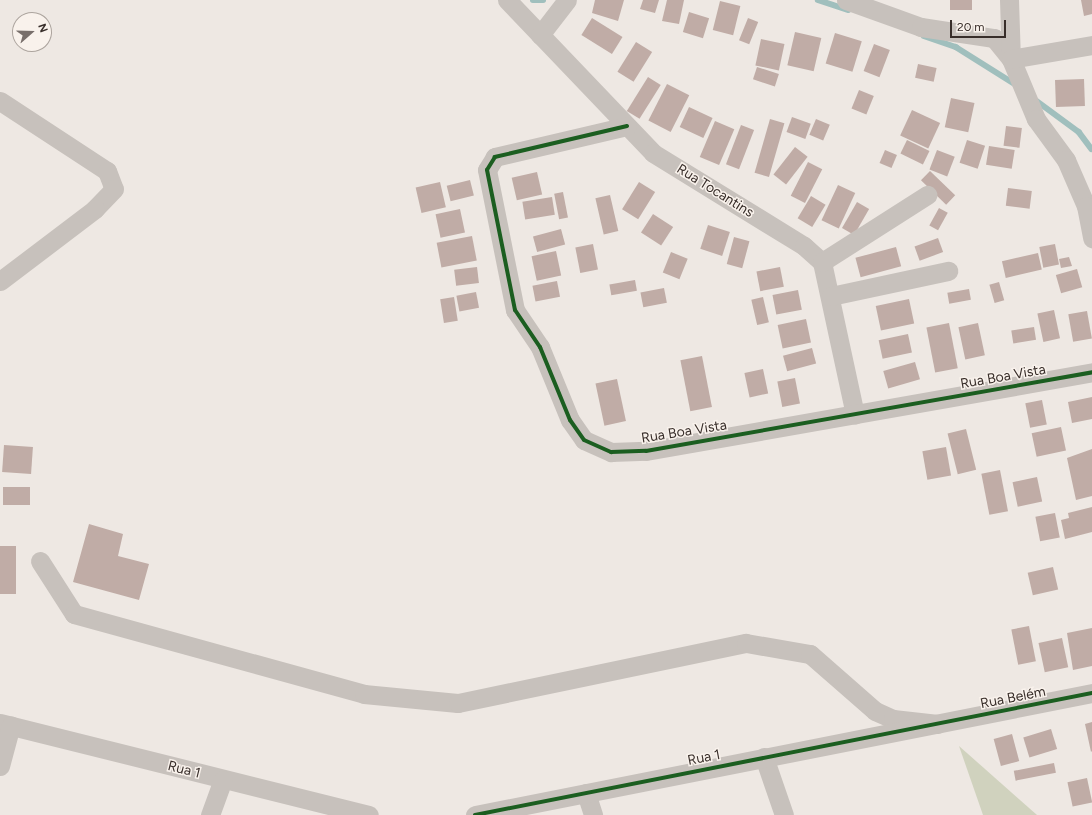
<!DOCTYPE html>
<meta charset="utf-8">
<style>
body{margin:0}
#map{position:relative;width:1092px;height:815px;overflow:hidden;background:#eee8e3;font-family:Figtree,sans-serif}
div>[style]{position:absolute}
.green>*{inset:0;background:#d0d2be}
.stream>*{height:5.5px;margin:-2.75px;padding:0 2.75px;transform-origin:2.75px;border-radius:2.75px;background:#a0bfbd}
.building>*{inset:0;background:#c0aca6;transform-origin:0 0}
.minor>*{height:19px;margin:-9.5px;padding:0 9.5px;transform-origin:9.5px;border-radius:9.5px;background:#c7c1bc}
.cycleway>*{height:4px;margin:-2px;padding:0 2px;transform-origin:2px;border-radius:2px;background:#1b5e20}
span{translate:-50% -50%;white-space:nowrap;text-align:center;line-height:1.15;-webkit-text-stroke:3px #f9f2ec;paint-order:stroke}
.street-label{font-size:14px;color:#382e2a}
.north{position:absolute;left:12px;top:12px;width:40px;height:40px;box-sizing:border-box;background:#f9f2ec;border:1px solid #aca49e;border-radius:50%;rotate:70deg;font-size:11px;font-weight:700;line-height:16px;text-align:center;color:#382e2a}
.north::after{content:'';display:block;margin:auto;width:14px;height:18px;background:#786f6b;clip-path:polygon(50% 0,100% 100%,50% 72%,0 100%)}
.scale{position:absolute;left:950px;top:20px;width:56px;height:18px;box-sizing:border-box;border:2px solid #382e2a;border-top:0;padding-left:5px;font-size:12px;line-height:14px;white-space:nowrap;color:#382e2a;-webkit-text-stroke:3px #f9f2ec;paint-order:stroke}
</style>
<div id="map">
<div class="green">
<i style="clip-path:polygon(959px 746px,1037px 815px,983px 815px)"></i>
</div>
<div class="stream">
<i style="left:533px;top:0;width:10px"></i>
<i style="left:818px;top:0;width:32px;rotate:18deg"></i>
<i style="left:924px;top:36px;width:34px;rotate:19deg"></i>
<i style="left:956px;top:47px;width:70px;rotate:32.1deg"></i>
<i style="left:1034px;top:99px;width:56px;rotate:36.3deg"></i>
<i style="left:1079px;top:132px;width:21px;rotate:53deg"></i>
</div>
<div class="building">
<i style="clip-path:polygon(595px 0,624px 0,618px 21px,592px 13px)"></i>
<i style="clip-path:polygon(643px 0,659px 0,655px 13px,640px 9px)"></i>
<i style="clip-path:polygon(667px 0,684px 0,679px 24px,662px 21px)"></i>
<i style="left:950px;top:0;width:22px;height:10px"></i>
<i style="clip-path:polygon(1081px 0,1092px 0,1092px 14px,1084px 16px)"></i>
<i style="left:720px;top:1px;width:21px;height:30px;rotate:14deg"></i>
<i style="left:689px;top:12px;width:21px;height:21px;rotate:17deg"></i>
<i style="left:592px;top:18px;width:36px;height:20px;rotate:32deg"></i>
<i style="left:748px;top:18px;width:11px;height:24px;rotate:22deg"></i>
<i style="left:795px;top:32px;width:27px;height:34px;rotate:13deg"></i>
<i style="left:835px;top:33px;width:28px;height:32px;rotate:17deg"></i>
<i style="left:761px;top:39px;width:24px;height:27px;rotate:12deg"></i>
<i style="left:636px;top:42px;width:19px;height:35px;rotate:32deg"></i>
<i style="left:874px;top:44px;width:17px;height:29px;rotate:21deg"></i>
<i style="left:918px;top:64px;width:19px;height:14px;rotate:12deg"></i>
<i style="left:757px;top:67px;width:23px;height:13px;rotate:18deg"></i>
<i style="left:648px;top:77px;width:15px;height:40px;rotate:32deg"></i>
<i style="left:1084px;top:79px;width:27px;height:29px;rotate:88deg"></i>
<i style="left:667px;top:84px;width:25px;height:41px;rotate:27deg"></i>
<i style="left:859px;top:90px;width:16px;height:20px;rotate:22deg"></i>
<i style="left:951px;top:98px;width:24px;height:30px;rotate:12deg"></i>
<i style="left:689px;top:107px;width:26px;height:22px;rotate:25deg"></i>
<i style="left:912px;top:110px;width:31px;height:28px;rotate:25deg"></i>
<i style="left:792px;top:117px;width:20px;height:16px;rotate:20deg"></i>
<i style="left:770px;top:119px;width:15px;height:56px;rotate:16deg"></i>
<i style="left:816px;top:119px;width:15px;height:17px;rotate:23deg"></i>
<i style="left:715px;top:121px;width:21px;height:39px;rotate:23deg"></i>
<i style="left:741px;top:125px;width:14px;height:42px;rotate:21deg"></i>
<i style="left:1006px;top:126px;width:16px;height:20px;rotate:7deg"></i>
<i style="left:907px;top:140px;width:25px;height:15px;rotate:26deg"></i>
<i style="left:967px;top:140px;width:19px;height:24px;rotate:18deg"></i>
<i style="left:989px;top:146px;width:26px;height:19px;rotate:9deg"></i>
<i style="left:795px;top:147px;width:16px;height:35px;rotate:38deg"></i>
<i style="left:885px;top:150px;width:13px;height:14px;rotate:23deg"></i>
<i style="left:937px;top:150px;width:19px;height:21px;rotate:21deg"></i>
<i style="left:808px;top:162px;width:16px;height:38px;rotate:27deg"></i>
<i style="left:930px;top:171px;width:35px;height:13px;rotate:44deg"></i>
<i style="left:537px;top:172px;width:23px;height:26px;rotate:77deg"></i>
<i style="left:470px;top:180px;width:16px;height:24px;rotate:76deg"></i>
<i style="left:440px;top:182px;width:26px;height:25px;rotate:77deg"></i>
<i style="left:639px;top:182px;width:19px;height:32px;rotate:32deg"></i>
<i style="left:838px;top:185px;width:19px;height:39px;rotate:25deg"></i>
<i style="left:1008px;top:188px;width:24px;height:18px;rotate:7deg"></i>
<i style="left:563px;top:192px;width:26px;height:9px;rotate:79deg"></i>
<i style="left:610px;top:195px;width:37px;height:15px;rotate:77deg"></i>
<i style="left:811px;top:196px;width:17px;height:26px;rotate:31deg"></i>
<i style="left:552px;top:197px;width:18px;height:30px;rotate:81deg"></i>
<i style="left:857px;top:202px;width:14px;height:30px;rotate:30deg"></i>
<i style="left:939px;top:208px;width:10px;height:20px;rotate:29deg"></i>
<i style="left:460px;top:209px;width:24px;height:25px;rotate:78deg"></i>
<i style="left:653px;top:214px;width:24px;height:22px;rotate:33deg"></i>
<i style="left:708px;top:225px;width:23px;height:25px;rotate:18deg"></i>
<i style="left:561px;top:229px;width:16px;height:29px;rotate:75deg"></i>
<i style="left:472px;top:236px;width:25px;height:36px;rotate:79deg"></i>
<i style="left:734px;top:237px;width:16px;height:28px;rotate:15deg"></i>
<i style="left:938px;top:238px;width:15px;height:25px;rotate:70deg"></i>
<i style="left:593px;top:244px;width:26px;height:18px;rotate:79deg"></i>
<i style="left:1055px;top:244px;width:21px;height:16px;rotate:79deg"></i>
<i style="left:896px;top:247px;width:20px;height:42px;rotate:75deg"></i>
<i style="left:556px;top:251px;width:25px;height:25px;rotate:78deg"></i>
<i style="left:671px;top:252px;width:18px;height:22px;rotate:22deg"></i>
<i style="left:1038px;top:253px;width:17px;height:37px;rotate:77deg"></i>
<i style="clip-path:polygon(1069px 257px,1072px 266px,1061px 268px,1059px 259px)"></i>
<i style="left:477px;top:267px;width:16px;height:23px;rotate:83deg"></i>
<i style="left:780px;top:267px;width:20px;height:24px;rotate:79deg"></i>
<i style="left:1077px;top:269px;width:19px;height:22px;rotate:74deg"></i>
<i style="left:635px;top:280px;width:11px;height:26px;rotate:80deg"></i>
<i style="left:557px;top:281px;width:16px;height:25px;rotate:79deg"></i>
<i style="left:999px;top:282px;width:19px;height:10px;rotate:74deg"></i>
<i style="left:664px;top:288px;width:15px;height:24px;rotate:79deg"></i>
<i style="left:969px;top:289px;width:11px;height:22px;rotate:80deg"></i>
<i style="left:798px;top:290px;width:20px;height:26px;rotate:79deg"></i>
<i style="left:476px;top:292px;width:16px;height:20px;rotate:79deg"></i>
<i style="left:454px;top:297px;width:24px;height:14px;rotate:81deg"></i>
<i style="left:763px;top:297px;width:26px;height:12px;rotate:77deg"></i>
<i style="left:909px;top:299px;width:25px;height:34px;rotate:78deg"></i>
<i style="left:1054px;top:310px;width:29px;height:17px;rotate:78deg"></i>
<i style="left:1087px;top:311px;width:28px;height:19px;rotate:80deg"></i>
<i style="left:806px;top:319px;width:24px;height:29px;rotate:78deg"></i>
<i style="left:949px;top:323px;width:46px;height:23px;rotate:79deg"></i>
<i style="left:978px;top:323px;width:33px;height:20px;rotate:78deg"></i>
<i style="left:1034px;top:327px;width:13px;height:23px;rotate:81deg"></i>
<i style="left:908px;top:334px;width:19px;height:30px;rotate:78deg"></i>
<i style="left:812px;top:348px;width:16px;height:30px;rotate:75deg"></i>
<i style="left:702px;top:356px;width:52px;height:22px;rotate:79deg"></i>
<i style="left:915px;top:362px;width:18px;height:33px;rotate:74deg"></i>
<i style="left:763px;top:369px;width:25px;height:19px;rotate:78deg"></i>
<i style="left:795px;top:378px;width:26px;height:18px;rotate:79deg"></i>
<i style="left:617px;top:379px;width:43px;height:22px;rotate:78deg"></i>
<i style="clip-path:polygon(1092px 397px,1092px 419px,1072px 423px,1068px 402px)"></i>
<i style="left:1042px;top:400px;width:25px;height:17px;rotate:79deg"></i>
<i style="left:1061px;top:427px;width:24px;height:30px;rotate:78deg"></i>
<i style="left:966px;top:429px;width:42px;height:19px;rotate:76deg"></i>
<i style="left:4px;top:445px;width:29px;height:27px;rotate:4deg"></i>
<i style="left:946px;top:447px;width:29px;height:24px;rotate:80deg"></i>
<i style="clip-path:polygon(1092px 449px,1092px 496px,1076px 500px,1067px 458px)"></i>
<i style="left:1000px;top:470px;width:42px;height:19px;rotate:79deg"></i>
<i style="left:1037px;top:477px;width:25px;height:25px;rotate:78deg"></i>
<i style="left:3px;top:487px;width:27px;height:18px"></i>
<i style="clip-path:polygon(1092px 507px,1092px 532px,1065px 539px,1061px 520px,1069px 518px,1068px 513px)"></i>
<i style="left:1055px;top:513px;width:25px;height:20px;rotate:79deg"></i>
<i style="clip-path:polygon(89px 524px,123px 534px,118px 556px,149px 564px,139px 600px,73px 582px)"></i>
<i style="left:0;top:546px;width:16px;height:48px"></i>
<i style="left:1053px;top:567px;width:23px;height:26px;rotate:77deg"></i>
<i style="left:1029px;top:626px;width:36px;height:18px;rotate:79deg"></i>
<i style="clip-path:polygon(1092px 628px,1092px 666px,1073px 670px,1067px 633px)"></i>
<i style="left:1062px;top:638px;width:30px;height:24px;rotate:78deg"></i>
<i style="clip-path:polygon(1092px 722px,1092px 751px,1091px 752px,1085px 724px)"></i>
<i style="left:1051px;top:729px;width:21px;height:29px;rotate:73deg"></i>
<i style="left:1012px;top:734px;width:28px;height:19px;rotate:75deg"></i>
<i style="left:1054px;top:763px;width:10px;height:41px;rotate:79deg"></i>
<i style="left:1087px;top:778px;width:25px;height:20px;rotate:78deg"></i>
</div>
<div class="minor">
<i style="left:507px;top:0;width:211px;rotate:46.3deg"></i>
<i style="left:653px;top:153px;width:177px;rotate:31.6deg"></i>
<i style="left:804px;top:246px;width:24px;rotate:42deg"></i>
<i style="left:822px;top:262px;width:156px;rotate:77.8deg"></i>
<i style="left:846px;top:0;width:80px;rotate:19.8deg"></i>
<i style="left:921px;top:27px;width:74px;rotate:8.6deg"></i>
<i style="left:994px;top:38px;width:27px;rotate:51deg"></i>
<i style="left:1009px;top:0;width:59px;rotate:88.1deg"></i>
<i style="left:1011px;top:59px;width:65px;rotate:67.4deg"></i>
<i style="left:1036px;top:119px;width:51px;rotate:53.8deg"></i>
<i style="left:1066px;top:160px;width:50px;rotate:66.5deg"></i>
<i style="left:1086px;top:206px;width:33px;rotate:79deg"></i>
<i style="left:540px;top:35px;width:44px;rotate:-52.4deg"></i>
<i style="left:1011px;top:59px;width:82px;rotate:-9.8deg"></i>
<i style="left:0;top:101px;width:128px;rotate:33.2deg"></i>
<i style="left:107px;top:171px;width:19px;rotate:69deg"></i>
<i style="left:114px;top:189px;width:28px;rotate:134deg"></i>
<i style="left:95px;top:209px;width:119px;rotate:142.8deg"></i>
<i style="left:627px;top:126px;width:136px;rotate:166.8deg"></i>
<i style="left:495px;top:157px;width:15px;rotate:122deg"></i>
<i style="left:487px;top:170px;width:143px;rotate:78.7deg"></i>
<i style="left:515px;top:310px;width:45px;rotate:56deg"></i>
<i style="left:540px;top:347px;width:79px;rotate:67.7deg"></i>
<i style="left:570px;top:420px;width:24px;rotate:55deg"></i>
<i style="left:584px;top:440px;width:30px;rotate:24deg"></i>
<i style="left:611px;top:452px;width:35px;rotate:-2deg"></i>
<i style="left:646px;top:451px;width:453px;rotate:-10deg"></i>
<i style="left:822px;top:262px;width:125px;rotate:-32.5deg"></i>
<i style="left:831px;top:296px;width:120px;rotate:-12.1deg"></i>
<i style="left:40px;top:561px;width:63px;rotate:57.3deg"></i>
<i style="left:74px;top:614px;width:301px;rotate:15.4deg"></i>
<i style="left:364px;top:694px;width:94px;rotate:5.5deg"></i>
<i style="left:458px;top:703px;width:294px;rotate:-11.8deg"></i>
<i style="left:746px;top:643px;width:65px;rotate:9.8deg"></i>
<i style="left:810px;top:654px;width:86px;rotate:41.2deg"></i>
<i style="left:875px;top:711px;width:20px;rotate:24deg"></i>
<i style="left:893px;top:719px;width:45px;rotate:6.3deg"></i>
<i style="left:0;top:723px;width:380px;rotate:14deg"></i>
<i style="left:764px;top:757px;width:61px;rotate:71deg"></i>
<i style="left:0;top:766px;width:42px;rotate:-75deg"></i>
<i style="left:586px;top:793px;width:23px;rotate:72deg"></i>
<i style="left:210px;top:815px;width:37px;rotate:-70deg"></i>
<i style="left:475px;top:815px;width:629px;rotate:-11.18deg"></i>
</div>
<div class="cycleway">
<i style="left:627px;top:126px;width:136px;rotate:166.8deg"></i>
<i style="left:495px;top:157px;width:15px;rotate:122deg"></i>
<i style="left:487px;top:170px;width:143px;rotate:78.7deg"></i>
<i style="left:515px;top:310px;width:45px;rotate:56deg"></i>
<i style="left:540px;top:347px;width:79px;rotate:67.7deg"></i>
<i style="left:570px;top:420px;width:24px;rotate:55deg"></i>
<i style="left:584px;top:440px;width:30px;rotate:24deg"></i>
<i style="left:611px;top:452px;width:35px;rotate:-2deg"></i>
<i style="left:646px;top:451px;width:453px;rotate:-10deg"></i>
<i style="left:475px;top:815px;width:629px;rotate:-11.18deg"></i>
</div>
<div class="street-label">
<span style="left:715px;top:191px;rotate:32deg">Rua Tocantins</span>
<span style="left:1003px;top:377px;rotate:-10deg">Rua Boa Vista</span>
<span style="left:684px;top:432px;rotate:-9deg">Rua Boa Vista</span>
<span style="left:1013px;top:698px;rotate:-11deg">Rua Belém</span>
<span style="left:704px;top:758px;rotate:-11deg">Rua 1</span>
<span style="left:184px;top:770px;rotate:14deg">Rua 1</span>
</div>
<div class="north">N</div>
<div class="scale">20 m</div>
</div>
